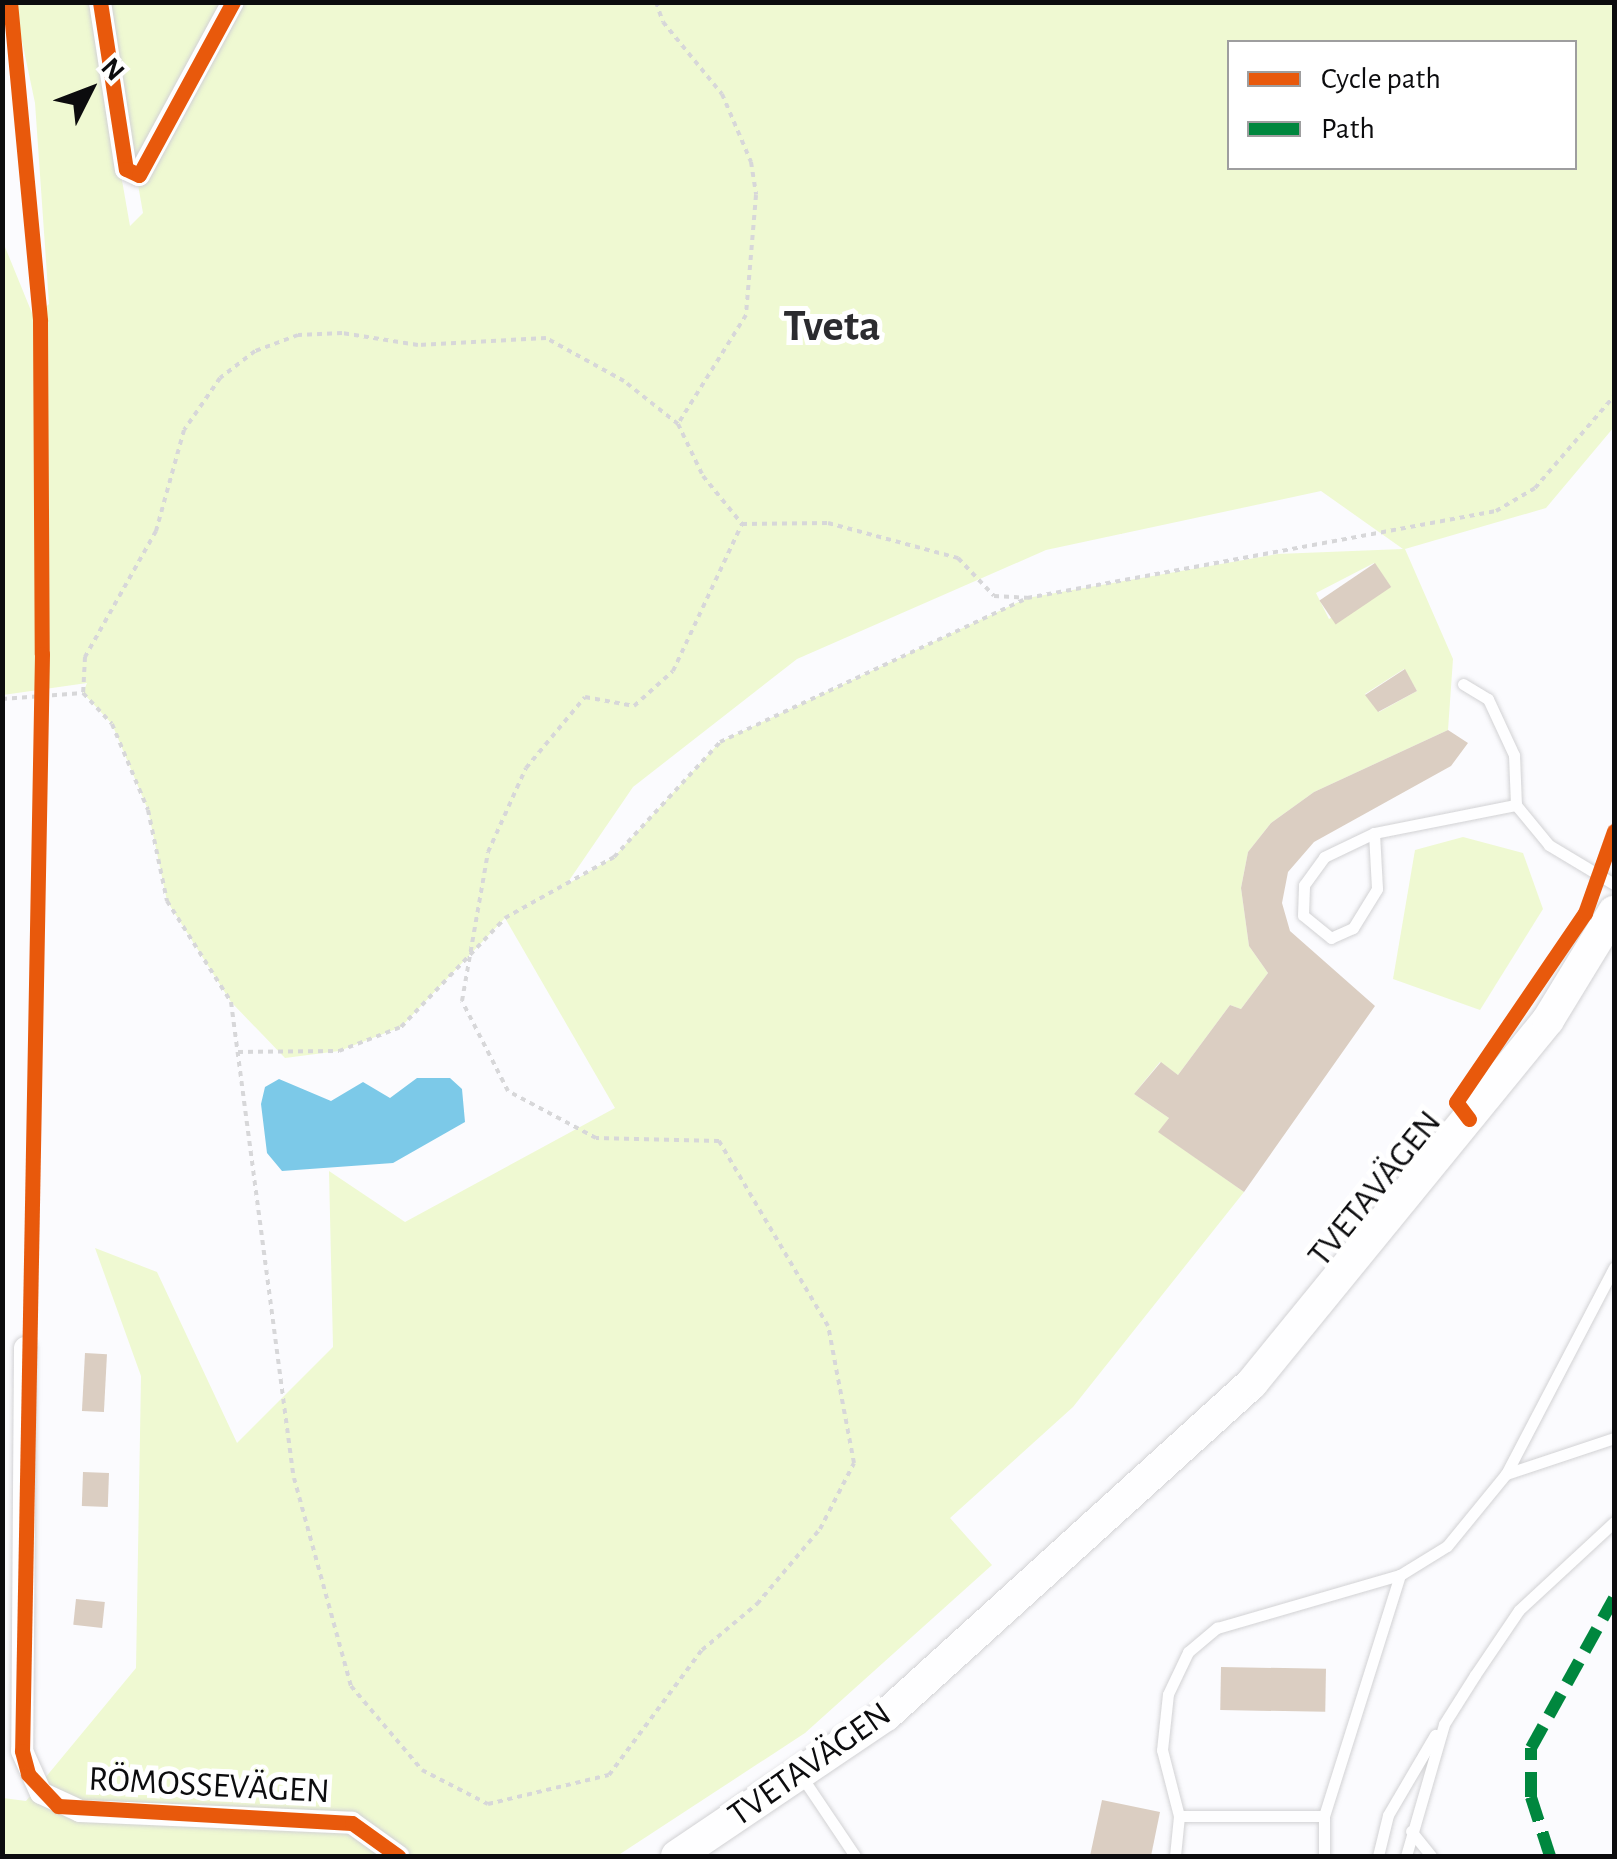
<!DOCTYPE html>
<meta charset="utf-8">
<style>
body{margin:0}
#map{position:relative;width:1617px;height:1859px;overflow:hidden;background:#fbfbfe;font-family:"Alegreya Sans",sans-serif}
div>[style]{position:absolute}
.green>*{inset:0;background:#eff9d2}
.water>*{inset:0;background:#7cc9e8}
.building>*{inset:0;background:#dbcec2;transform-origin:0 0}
.path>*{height:4px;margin-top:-2px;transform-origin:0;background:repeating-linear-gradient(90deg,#d7d7d9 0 5px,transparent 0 10px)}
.roads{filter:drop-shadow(0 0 2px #d2d2d4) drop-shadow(0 0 2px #d2d2d4)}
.service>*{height:11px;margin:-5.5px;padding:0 5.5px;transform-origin:5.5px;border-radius:5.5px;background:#fefeff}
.minor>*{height:22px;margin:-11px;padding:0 11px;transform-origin:11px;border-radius:11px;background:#fefeff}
.secondary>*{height:32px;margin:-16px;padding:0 16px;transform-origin:16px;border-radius:16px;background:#fefeff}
.quiet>*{height:12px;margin-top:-6px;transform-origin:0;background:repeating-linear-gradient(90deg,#00873e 0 25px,transparent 0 37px)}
.cycleway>*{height:15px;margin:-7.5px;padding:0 7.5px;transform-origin:7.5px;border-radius:7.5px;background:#e8590c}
span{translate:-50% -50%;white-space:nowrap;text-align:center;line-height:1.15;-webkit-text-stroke:10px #fff;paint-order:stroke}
.street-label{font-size:35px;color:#0c0c0e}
.district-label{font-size:45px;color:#2b2b2f;font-weight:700}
.frame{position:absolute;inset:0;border:5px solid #0c0c0e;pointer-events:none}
.legend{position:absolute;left:1227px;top:40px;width:350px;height:130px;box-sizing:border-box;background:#fff;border:2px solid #9e9e9f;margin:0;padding:12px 18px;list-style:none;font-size:30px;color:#0c0c0e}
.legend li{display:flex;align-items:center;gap:20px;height:50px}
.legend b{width:50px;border:2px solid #9e9e9f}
.north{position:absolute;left:40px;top:40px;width:100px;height:100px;-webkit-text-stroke:8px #fff;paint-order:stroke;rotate:48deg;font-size:28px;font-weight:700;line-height:40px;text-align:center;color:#0c0c0e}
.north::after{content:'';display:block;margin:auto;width:35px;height:45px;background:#0c0c0e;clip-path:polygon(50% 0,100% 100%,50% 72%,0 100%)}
</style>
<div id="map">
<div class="green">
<i style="clip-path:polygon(evenodd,14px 3px,91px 3px,130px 226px,143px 213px,106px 3px,1614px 3px,1614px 427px,1546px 508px,1405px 549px,1453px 659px,1448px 730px,1314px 792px,1271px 823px,1248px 852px,1241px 888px,1249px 946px,1268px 973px,1241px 1009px,1230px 1005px,1178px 1075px,1160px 1062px,1134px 1094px,1169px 1118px,1159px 1132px,1244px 1192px,1073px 1407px,950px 1518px,992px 1565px,805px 1733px,617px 1856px,3px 1856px,3px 1798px,26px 1801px,136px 1668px,141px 1376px,95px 1248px,157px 1272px,237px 1443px,333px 1347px,329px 1171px,405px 1222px,615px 1108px,505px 918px,401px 1027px,339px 1051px,285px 1058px,231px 1002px,167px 901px,148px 810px,112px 724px,83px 693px,87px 683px,3px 695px,3px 242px,34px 318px,49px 304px,35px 103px,14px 3px,1230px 42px,1574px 42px,1574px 168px,1230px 168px,1230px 42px,14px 3px,1321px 491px,1403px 549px,1277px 554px,1027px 598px,720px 742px,614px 857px,566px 885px,633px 787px,797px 659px,1046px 550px,1321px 491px,14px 3px,1374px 563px,1391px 587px,1329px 619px,1316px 593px,1374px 563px,14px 3px,1404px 669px,1417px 691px,1379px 712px,1365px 694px,1404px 669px)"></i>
<i style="clip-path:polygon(1463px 837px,1523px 853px,1543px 909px,1480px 1010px,1393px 979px,1415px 850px)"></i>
</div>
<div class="water">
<i style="clip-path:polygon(417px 1078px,450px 1078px,462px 1089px,465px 1122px,393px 1163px,282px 1171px,267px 1153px,261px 1104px,265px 1087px,279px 1079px,331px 1101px,363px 1082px,390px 1098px)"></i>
</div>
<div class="building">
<i style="left:1375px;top:563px;width:29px;height:67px;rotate:56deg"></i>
<i style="clip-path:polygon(1405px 669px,1417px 691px,1378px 712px,1365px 695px)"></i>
<i style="clip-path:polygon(1448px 730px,1468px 743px,1451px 766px,1314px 842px,1288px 872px,1282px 903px,1290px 931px,1375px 1006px,1244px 1192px,1158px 1132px,1169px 1118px,1134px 1094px,1161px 1062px,1178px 1075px,1230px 1005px,1241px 1009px,1268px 973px,1249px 946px,1241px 888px,1248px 852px,1271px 823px,1314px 792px)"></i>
<i style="left:85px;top:1353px;width:22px;height:58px;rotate:3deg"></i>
<i style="left:83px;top:1472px;width:26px;height:34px;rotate:2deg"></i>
<i style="left:76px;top:1599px;width:29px;height:26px;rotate:6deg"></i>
<i style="left:1221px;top:1667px;width:105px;height:43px;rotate:1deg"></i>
<i style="clip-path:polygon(1102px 1800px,1160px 1812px,1151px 1856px,1090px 1856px)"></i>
</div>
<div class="path">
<i style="left:656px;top:2px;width:21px;rotate:71deg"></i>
<i style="left:663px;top:22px;width:93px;rotate:50.7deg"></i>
<i style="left:722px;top:94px;width:74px;rotate:66.9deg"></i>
<i style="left:751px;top:162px;width:33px;rotate:81deg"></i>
<i style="left:756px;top:195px;width:120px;rotate:94.8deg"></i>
<i style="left:746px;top:315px;width:128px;rotate:122deg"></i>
<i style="left:678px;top:424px;width:69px;rotate:-141.5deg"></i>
<i style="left:624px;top:381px;width:89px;rotate:-151.1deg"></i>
<i style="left:546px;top:338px;width:128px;rotate:176.9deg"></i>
<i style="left:418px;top:345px;width:77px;rotate:-171deg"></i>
<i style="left:342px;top:333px;width:44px;rotate:177.4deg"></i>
<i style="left:298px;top:335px;width:46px;rotate:159.6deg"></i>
<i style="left:255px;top:351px;width:44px;rotate:142.4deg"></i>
<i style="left:220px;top:378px;width:63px;rotate:124.7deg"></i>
<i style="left:184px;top:430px;width:105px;rotate:105.5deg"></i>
<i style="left:156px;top:531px;width:145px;rotate:119.4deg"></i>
<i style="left:85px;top:657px;width:36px;rotate:93deg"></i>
<i style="left:83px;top:693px;width:42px;rotate:46.9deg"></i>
<i style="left:112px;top:724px;width:93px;rotate:67.3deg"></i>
<i style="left:148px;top:810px;width:93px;rotate:78.2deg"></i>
<i style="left:167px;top:901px;width:120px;rotate:57.6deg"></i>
<i style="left:231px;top:1002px;width:480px;rotate:82.5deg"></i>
<i style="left:294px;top:1478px;width:216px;rotate:74.7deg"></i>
<i style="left:351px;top:1686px;width:110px;rotate:49.8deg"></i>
<i style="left:422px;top:1770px;width:74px;rotate:27.3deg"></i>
<i style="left:488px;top:1804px;width:124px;rotate:-13.5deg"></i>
<i style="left:609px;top:1775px;width:156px;rotate:-53.4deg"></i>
<i style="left:702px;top:1650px;width:72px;rotate:-39.9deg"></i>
<i style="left:757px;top:1604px;width:98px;rotate:-50deg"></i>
<i style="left:820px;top:1529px;width:74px;rotate:-62.7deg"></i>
<i style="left:854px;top:1463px;width:139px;rotate:-100.7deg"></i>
<i style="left:828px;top:1326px;width:215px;rotate:-120.5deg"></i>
<i style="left:719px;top:1141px;width:123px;rotate:-178.6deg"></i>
<i style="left:596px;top:1138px;width:100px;rotate:-151.9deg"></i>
<i style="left:508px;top:1091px;width:101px;rotate:-117.1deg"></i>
<i style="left:462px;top:1001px;width:151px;rotate:-80.1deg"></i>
<i style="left:488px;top:852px;width:92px;rotate:-65.7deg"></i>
<i style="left:526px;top:768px;width:92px;rotate:-50.3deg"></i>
<i style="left:585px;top:697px;width:50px;rotate:10.4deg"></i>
<i style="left:634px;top:706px;width:52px;rotate:-41.9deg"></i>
<i style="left:673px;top:671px;width:162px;rotate:-64.9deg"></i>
<i style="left:742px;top:524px;width:86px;rotate:-0.7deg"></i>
<i style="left:828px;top:523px;width:135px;rotate:15.1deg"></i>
<i style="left:958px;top:558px;width:52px;rotate:46.5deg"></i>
<i style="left:994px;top:596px;width:33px;rotate:3deg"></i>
<i style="left:1027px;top:598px;width:477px;rotate:-10.5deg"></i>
<i style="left:1496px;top:511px;width:45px;rotate:-30.5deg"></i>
<i style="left:1535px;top:488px;width:121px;rotate:-49.3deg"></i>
<i style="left:678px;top:424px;width:58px;rotate:64.3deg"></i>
<i style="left:703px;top:476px;width:62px;rotate:50.9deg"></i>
<i style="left:2px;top:699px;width:81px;rotate:-4.2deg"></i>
<i style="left:238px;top:1052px;width:101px;rotate:-0.6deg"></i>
<i style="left:339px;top:1051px;width:66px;rotate:-21.2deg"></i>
<i style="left:401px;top:1027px;width:151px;rotate:-46.3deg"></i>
<i style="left:505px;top:918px;width:125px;rotate:-29.2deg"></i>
<i style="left:614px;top:857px;width:156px;rotate:-47.3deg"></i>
<i style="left:720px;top:742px;width:335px;rotate:-25.1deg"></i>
</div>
<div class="roads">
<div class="service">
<i style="left:1463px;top:684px;width:29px;rotate:31deg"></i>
<i style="left:1488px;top:699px;width:62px;rotate:65.1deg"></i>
<i style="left:1514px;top:755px;width:50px;rotate:87.7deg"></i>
<i style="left:1516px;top:805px;width:52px;rotate:50.5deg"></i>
<i style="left:1549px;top:845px;width:76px;rotate:31deg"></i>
<i style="left:1374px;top:833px;width:56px;rotate:86.9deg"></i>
<i style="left:1377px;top:889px;width:46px;rotate:121.6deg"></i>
<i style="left:1353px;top:928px;width:24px;rotate:156deg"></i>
<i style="left:1331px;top:938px;width:36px;rotate:-141deg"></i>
<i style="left:1303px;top:915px;width:30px;rotate:-88deg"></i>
<i style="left:1304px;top:885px;width:34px;rotate:-54deg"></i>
<i style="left:1324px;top:857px;width:55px;rotate:-25.6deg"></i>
<i style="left:1374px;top:833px;width:145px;rotate:-11.2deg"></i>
<i style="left:1506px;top:1474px;width:114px;rotate:-18.4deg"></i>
<i style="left:802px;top:1777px;width:95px;rotate:56.1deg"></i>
<i style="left:1179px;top:1816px;width:145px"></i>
<i style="left:1324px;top:1816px;width:253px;rotate:-72.5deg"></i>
<i style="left:1324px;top:1816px;width:40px;rotate:90deg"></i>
<i style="left:1411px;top:1831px;width:32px;rotate:51deg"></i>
<i style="left:1175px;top:1856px;width:40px;rotate:-84.3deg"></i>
<i style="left:1179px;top:1816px;width:68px;rotate:-104.4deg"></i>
<i style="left:1162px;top:1750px;width:56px;rotate:-83.9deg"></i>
<i style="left:1168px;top:1694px;width:47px;rotate:-64.5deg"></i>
<i style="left:1188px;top:1652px;width:38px;rotate:-40deg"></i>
<i style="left:1217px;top:1628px;width:191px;rotate:-16.2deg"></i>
<i style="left:1400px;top:1575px;width:55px;rotate:-31.7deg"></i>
<i style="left:1447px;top:1546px;width:93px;rotate:-50.7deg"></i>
<i style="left:1506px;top:1474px;width:233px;rotate:-62.4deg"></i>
<i style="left:1378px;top:1856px;width:42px;rotate:-76.3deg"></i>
<i style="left:1388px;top:1815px;width:93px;rotate:-59.6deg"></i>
<i style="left:1406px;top:1856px;width:137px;rotate:-73.9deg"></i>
<i style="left:1444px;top:1724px;width:58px;rotate:-57.7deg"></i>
<i style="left:1475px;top:1675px;width:78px;rotate:-55.9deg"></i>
<i style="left:1519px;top:1610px;width:129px;rotate:-42.8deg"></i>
</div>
<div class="minor">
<i style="left:100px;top:2px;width:169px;rotate:81.2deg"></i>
<i style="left:126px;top:169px;width:14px;rotate:25deg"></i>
<i style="left:139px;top:175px;width:197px;rotate:-61.5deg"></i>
<i style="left:25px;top:1348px;width:403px;rotate:90.4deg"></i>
<i style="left:22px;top:1751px;width:46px;rotate:65.7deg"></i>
<i style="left:41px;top:1793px;width:43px;rotate:24.8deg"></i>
<i style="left:80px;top:1811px;width:272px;rotate:2.5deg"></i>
<i style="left:352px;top:1823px;width:57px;rotate:35.7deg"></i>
</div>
<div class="secondary">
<i style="left:677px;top:1856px;width:252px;rotate:-34deg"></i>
<i style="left:886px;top:1715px;width:494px;rotate:-42.2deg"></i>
<i style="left:1252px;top:1383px;width:468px;rotate:-50.8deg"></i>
<i style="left:1548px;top:1020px;width:127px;rotate:-58.6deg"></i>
</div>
</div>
<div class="quiet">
<i style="left:1550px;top:1856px;width:62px;rotate:-107.9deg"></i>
<i style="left:1531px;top:1797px;width:49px;rotate:-90deg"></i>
<i style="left:1531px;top:1748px;width:171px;rotate:-61deg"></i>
</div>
<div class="cycleway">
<i style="left:10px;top:2px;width:320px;rotate:84.6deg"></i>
<i style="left:40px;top:321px;width:333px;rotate:89.7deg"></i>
<i style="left:42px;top:654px;width:1097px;rotate:91.04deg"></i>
<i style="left:22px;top:1751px;width:24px;rotate:75deg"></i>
<i style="left:28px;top:1774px;width:44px;rotate:46.8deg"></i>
<i style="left:58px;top:1806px;width:294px;rotate:3.3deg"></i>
<i style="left:352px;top:1823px;width:57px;rotate:35.7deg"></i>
<i style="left:100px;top:2px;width:169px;rotate:81.2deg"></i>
<i style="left:126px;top:169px;width:14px;rotate:25deg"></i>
<i style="left:139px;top:175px;width:197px;rotate:-61.5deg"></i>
<i style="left:1469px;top:1119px;width:21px;rotate:-127deg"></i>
<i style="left:1456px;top:1102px;width:229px;rotate:-55.7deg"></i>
<i style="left:1585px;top:913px;width:87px;rotate:-70.5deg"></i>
</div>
<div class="street-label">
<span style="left:1375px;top:1189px;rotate:-51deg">TVETAVÄGEN</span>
<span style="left:810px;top:1765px;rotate:-35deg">TVETAVÄGEN</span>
<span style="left:209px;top:1786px;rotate:3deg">RÖMOSSEVÄGEN</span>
</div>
<div class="district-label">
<span style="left:832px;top:327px">Tveta</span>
</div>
<div class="frame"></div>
<ul class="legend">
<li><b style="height:12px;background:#e8590c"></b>Cycle path</li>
<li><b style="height:12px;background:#00873e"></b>Path</li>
</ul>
<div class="north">N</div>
</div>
